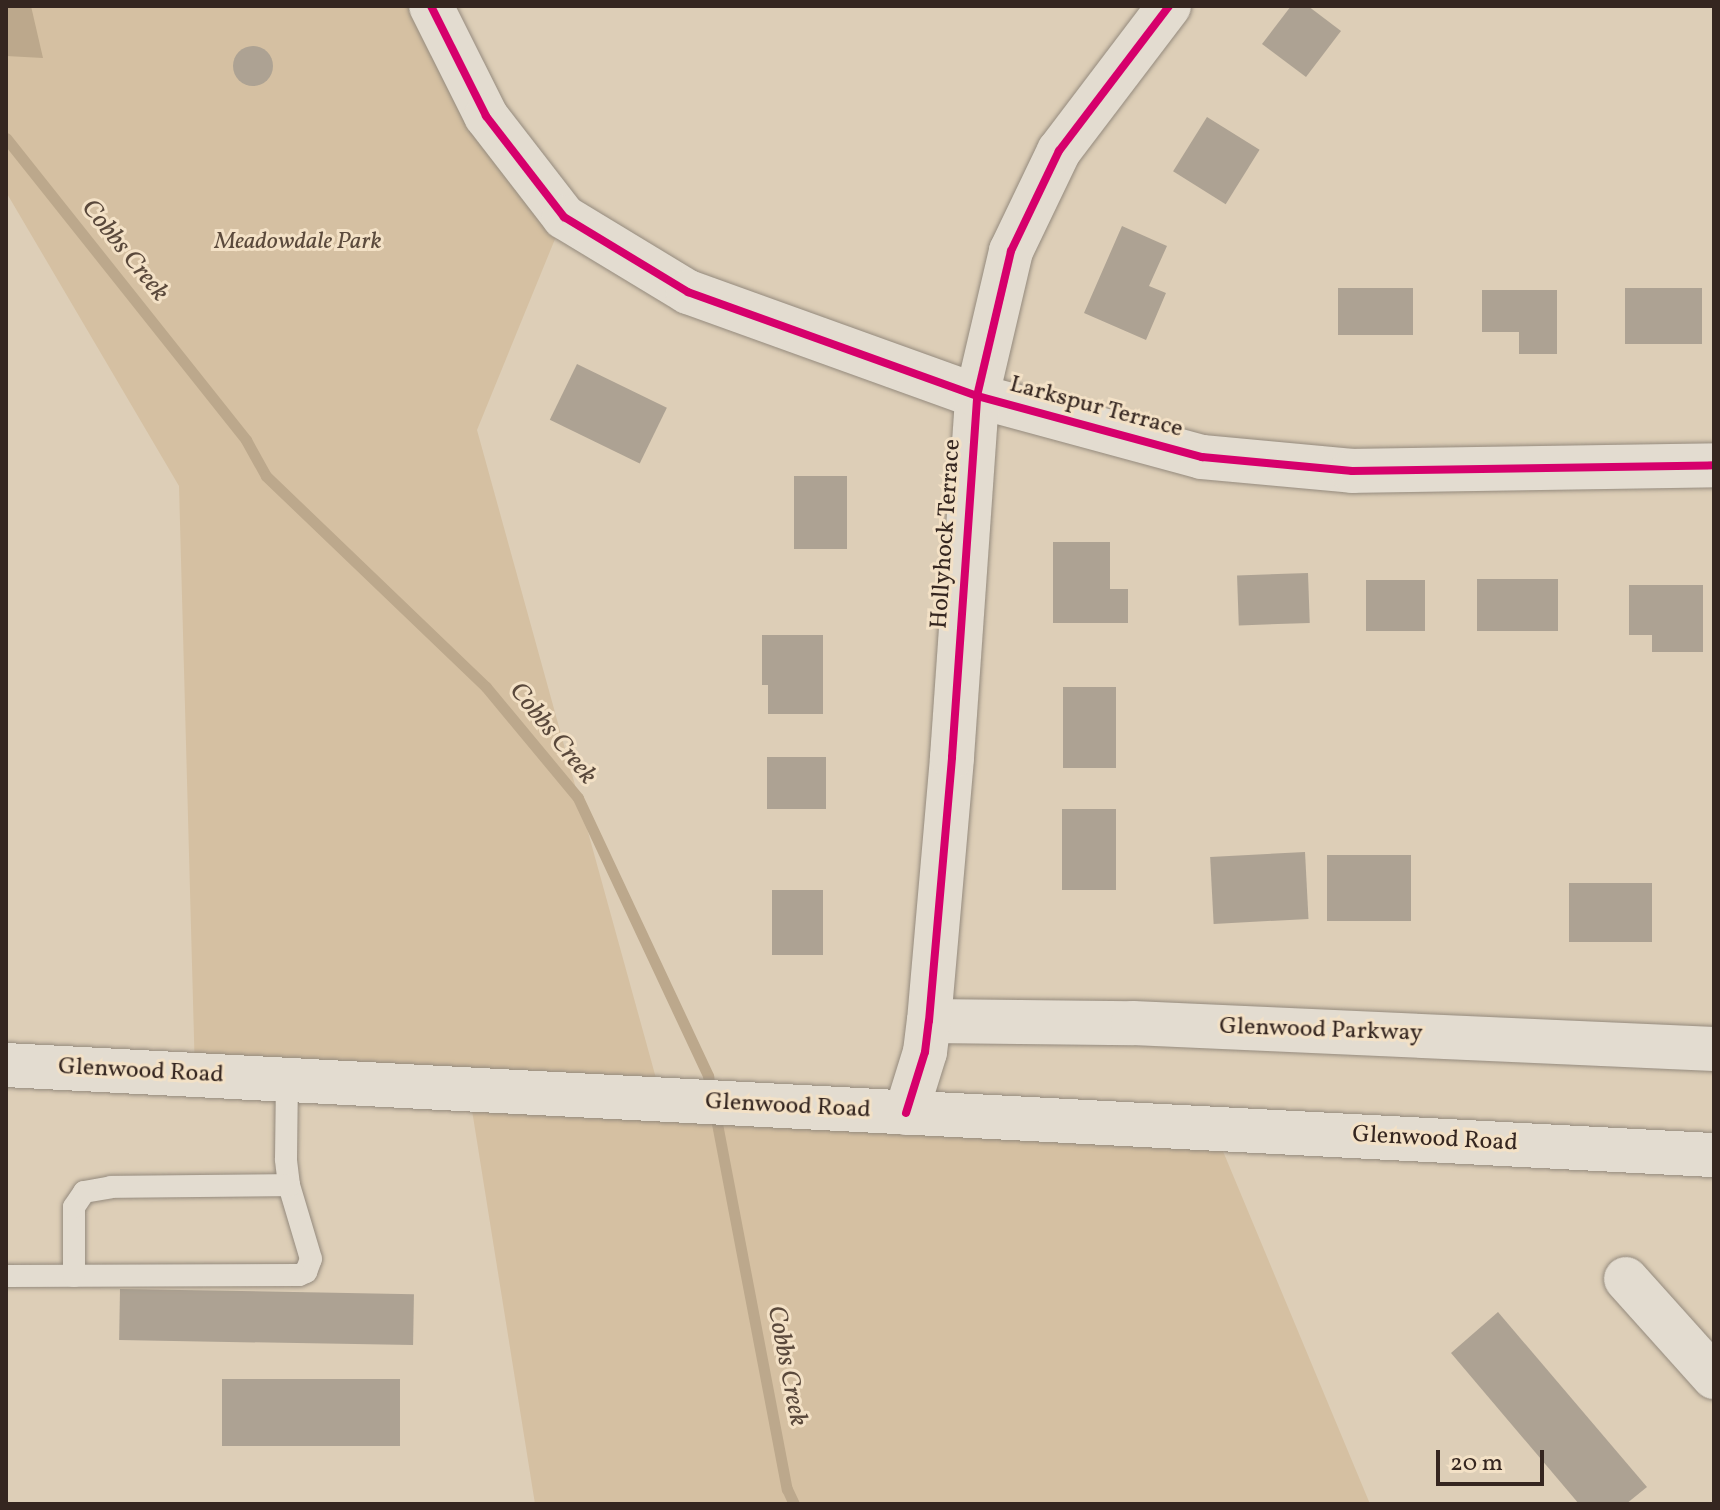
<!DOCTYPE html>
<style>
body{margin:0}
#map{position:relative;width:1720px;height:1510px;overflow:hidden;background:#ddceb7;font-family:Vollkorn,serif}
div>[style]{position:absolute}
.green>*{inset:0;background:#d5c0a2}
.water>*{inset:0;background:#bca88c}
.stream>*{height:11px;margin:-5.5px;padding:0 5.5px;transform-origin:5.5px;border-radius:5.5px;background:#bca88c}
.building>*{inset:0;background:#ada293;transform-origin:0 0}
.round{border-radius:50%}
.roads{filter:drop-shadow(0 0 2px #948a7d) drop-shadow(0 0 2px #948a7d)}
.service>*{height:22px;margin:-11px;padding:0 11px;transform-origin:11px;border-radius:11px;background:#e3dcd0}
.minor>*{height:44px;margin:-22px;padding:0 22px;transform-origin:22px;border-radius:22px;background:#e3dcd0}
.secondary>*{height:44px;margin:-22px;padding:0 22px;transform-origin:22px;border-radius:22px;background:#e3dcd0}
.cycleway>*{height:8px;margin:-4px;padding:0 4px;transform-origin:4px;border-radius:4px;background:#d6006c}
span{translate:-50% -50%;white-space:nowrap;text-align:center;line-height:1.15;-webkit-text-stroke:6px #f3e1c6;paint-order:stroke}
.park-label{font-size:24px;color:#5b4a3c;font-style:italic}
.street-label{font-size:24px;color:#352620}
.water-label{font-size:26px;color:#59483b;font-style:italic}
.frame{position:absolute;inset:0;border:8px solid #352620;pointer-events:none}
.scale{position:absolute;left:1436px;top:1450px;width:108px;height:36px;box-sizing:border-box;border:4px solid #352620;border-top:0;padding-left:10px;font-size:24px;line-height:28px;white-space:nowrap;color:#352620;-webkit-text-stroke:6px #f3e1c6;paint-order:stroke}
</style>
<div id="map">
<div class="green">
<i style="clip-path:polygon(6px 6px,431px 6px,564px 217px,477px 430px,659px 1089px,1210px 1120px,1370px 1504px,535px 1504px,467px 1079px,195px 1075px,179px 486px,6px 192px)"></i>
</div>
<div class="water">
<i style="clip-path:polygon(6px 6px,31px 6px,43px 58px,6px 56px)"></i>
</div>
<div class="stream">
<i style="left:6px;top:138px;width:386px;rotate:51.5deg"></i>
<i style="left:246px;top:440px;width:41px;rotate:60.9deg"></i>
<i style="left:266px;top:476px;width:305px;rotate:43.8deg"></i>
<i style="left:486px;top:687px;width:144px;rotate:50.3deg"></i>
<i style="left:578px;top:798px;width:307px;rotate:64.9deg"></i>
<i style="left:708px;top:1076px;width:16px;rotate:79deg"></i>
<i style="left:715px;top:1113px;width:383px;rotate:79.2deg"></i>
<i style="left:787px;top:1489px;width:17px;rotate:65deg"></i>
</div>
<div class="building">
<i style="clip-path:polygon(1291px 6px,1308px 6px,1341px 31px,1306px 77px,1262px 44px)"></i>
<i class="round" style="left:233px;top:46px;width:40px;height:40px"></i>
<i style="left:1207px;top:117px;width:62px;height:64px;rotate:32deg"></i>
<i style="clip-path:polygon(1122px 226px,1167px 246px,1149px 286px,1166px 293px,1146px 340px,1084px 313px)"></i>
<i style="left:1338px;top:288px;width:75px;height:47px"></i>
<i style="left:1625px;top:288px;width:77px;height:56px"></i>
<i style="clip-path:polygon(1482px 290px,1557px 290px,1557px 354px,1519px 354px,1519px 332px,1482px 332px)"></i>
<i style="left:577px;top:364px;width:100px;height:62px;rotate:26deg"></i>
<i style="left:794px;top:476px;width:53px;height:73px"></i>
<i style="clip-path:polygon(1053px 542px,1110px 542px,1110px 589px,1128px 589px,1128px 623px,1053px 623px)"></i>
<i style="left:1308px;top:573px;width:50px;height:71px;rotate:88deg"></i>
<i style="left:1477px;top:579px;width:81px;height:52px"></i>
<i style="left:1366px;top:580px;width:59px;height:51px"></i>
<i style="clip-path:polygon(1629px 585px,1703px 585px,1703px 652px,1652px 652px,1652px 635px,1629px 635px)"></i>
<i style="clip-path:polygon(762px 635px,823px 635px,823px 714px,768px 714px,768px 685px,762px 685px)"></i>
<i style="left:1063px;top:687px;width:53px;height:81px"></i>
<i style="left:767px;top:757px;width:59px;height:52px"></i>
<i style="left:1062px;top:809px;width:54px;height:81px"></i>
<i style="left:1305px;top:852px;width:67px;height:95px;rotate:87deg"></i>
<i style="left:1327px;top:855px;width:84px;height:66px"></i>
<i style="left:1569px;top:883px;width:83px;height:59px"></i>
<i style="left:772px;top:890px;width:51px;height:65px"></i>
<i style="left:120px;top:1289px;width:294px;height:51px;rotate:1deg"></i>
<i style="clip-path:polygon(1498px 1312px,1647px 1487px,1626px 1504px,1579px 1504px,1451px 1353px)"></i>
<i style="left:222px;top:1379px;width:178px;height:67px"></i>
</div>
<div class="roads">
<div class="service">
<i style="left:6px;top:1276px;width:293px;rotate:-0.2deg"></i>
<i style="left:299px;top:1275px;width:8px;rotate:-23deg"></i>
<i style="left:306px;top:1272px;width:14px;rotate:-69deg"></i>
<i style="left:311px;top:1259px;width:77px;rotate:-106.6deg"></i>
<i style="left:289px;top:1185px;width:26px;rotate:-97deg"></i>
<i style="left:286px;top:1159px;width:79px;rotate:-89.3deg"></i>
<i style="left:74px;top:1276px;width:69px;rotate:-90deg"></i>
<i style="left:74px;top:1207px;width:18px;rotate:-56deg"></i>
<i style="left:84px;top:1192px;width:27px;rotate:-10deg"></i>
<i style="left:111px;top:1187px;width:178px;rotate:-0.6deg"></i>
</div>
<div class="minor">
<i style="left:431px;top:6px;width:123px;rotate:63.4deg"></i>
<i style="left:486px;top:116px;width:128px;rotate:52.3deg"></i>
<i style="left:564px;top:217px;width:145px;rotate:31.2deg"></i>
<i style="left:688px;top:292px;width:307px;rotate:19.8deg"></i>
<i style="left:977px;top:396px;width:233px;rotate:15.2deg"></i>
<i style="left:1202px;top:457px;width:151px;rotate:5.3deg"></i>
<i style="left:1352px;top:471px;width:362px;rotate:-0.9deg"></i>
<i style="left:929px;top:1021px;width:204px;rotate:0.6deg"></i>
<i style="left:1133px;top:1023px;width:582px;rotate:2.56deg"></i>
<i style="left:906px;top:1113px;width:64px;rotate:-72.7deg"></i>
<i style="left:925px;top:1052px;width:31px;rotate:-83deg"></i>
<i style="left:929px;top:1021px;width:265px;rotate:-85deg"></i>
<i style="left:952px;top:757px;width:362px;rotate:-86deg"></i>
<i style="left:977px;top:396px;width:149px;rotate:-76.8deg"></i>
<i style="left:1011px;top:251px;width:111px;rotate:-64.4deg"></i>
<i style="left:1059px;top:151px;width:182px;rotate:-52.8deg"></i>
<i style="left:1626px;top:1279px;width:132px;rotate:48.1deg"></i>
</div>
<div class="secondary">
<i style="left:6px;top:1065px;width:1710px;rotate:3.02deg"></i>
</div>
</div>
<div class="cycleway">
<i style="left:431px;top:6px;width:123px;rotate:63.4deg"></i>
<i style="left:486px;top:116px;width:128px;rotate:52.3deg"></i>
<i style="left:564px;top:217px;width:145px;rotate:31.2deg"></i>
<i style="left:688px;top:292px;width:307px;rotate:19.8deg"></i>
<i style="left:977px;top:396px;width:233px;rotate:15.2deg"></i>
<i style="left:1202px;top:457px;width:151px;rotate:5.3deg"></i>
<i style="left:1352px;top:471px;width:362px;rotate:-0.9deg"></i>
<i style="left:906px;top:1113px;width:64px;rotate:-72.7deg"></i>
<i style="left:925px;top:1052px;width:31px;rotate:-83deg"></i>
<i style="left:929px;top:1021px;width:265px;rotate:-85deg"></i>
<i style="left:952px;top:757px;width:362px;rotate:-86deg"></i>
<i style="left:977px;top:396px;width:149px;rotate:-76.8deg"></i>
<i style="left:1011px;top:251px;width:111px;rotate:-64.4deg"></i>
<i style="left:1059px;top:151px;width:182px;rotate:-52.8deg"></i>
</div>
<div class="park-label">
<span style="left:298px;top:243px">Meadowdale Park</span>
</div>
<div class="street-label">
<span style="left:1096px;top:408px;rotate:15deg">Larkspur Terrace</span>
<span style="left:947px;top:534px;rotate:-86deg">Hollyhock Terrace</span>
<span style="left:1321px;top:1031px;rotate:2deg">Glenwood Parkway</span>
<span style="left:141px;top:1072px;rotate:3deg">Glenwood Road</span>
<span style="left:788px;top:1107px;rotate:3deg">Glenwood Road</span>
<span style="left:1435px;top:1140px;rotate:3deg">Glenwood Road</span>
</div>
<div class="water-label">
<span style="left:124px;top:251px;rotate:51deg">Cobbs Creek</span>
<span style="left:552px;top:734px;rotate:51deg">Cobbs Creek</span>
<span style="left:786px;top:1366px;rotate:79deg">Cobbs Creek</span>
</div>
<div class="frame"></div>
<div class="scale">20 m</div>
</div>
